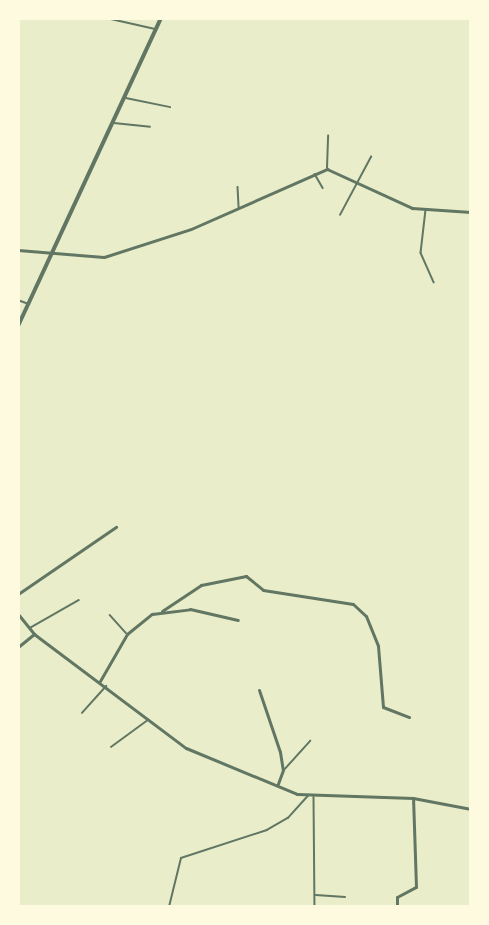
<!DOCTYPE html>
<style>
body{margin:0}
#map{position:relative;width:489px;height:925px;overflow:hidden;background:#e9edc9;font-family:Signika,sans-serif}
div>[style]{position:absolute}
.service>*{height:1.5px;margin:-0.75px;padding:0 0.75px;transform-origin:0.75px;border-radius:0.75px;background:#617663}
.minor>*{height:3px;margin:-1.5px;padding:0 1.5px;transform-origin:1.5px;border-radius:1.5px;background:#617663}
.tertiary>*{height:4px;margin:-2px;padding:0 2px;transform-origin:2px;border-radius:2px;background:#617663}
span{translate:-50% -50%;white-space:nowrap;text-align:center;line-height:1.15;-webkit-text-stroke:4.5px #fefae0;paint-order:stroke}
.frame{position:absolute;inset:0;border:20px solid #fefae0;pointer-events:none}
</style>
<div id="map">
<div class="service">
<i style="left:111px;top:19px;width:45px;rotate:12.8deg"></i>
<i style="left:126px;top:98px;width:45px;rotate:11.6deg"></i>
<i style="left:114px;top:123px;width:36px;rotate:6deg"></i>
<i style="left:327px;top:168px;width:32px;rotate:-88deg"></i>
<i style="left:315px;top:174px;width:16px;rotate:60deg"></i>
<i style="left:238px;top:187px;width:20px;rotate:87deg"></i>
<i style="left:426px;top:210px;width:43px;rotate:96.6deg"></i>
<i style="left:421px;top:253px;width:32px;rotate:66deg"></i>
<i style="left:340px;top:215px;width:66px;rotate:-61.9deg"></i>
<i style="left:18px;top:300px;width:12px;rotate:20deg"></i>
<i style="left:110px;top:615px;width:24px;rotate:48deg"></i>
<i style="left:30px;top:628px;width:56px;rotate:-29.7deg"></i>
<i style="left:82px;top:713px;width:36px;rotate:-48deg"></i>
<i style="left:111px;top:747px;width:46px;rotate:-36.1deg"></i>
<i style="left:284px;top:770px;width:39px;rotate:-48deg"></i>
<i style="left:314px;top:797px;width:110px;rotate:89.5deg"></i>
<i style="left:316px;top:895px;width:29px;rotate:4deg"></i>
<i style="left:169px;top:907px;width:50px;rotate:-76.2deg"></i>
<i style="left:181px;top:858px;width:90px;rotate:-18deg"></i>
<i style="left:267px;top:830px;width:24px;rotate:-30deg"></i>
<i style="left:288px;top:818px;width:30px;rotate:-48deg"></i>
</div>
<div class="minor">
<i style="left:18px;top:250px;width:86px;rotate:4.7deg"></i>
<i style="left:104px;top:257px;width:91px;rotate:-17.8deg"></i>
<i style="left:191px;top:229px;width:149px;rotate:-23.8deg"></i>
<i style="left:327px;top:169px;width:94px;rotate:24.6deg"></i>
<i style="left:412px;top:208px;width:59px;rotate:3.9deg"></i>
<i style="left:18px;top:594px;width:119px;rotate:-34.4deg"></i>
<i style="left:162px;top:611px;width:47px;rotate:-33.7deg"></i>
<i style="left:201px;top:585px;width:46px;rotate:-11.3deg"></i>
<i style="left:246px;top:576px;width:22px;rotate:39deg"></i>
<i style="left:263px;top:590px;width:91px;rotate:8.8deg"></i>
<i style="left:353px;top:604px;width:18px;rotate:43deg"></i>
<i style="left:366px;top:616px;width:32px;rotate:68deg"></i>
<i style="left:378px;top:646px;width:61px;rotate:85.3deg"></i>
<i style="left:383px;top:707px;width:28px;rotate:21deg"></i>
<i style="left:18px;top:614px;width:26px;rotate:51deg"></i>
<i style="left:34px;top:634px;width:190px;rotate:36.9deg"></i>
<i style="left:186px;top:748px;width:120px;rotate:22.5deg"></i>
<i style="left:297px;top:794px;width:116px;rotate:2deg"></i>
<i style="left:413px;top:798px;width:59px;rotate:10.7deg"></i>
<i style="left:18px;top:647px;width:21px;rotate:-39deg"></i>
<i style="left:100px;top:681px;width:54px;rotate:-60.1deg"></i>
<i style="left:127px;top:634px;width:32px;rotate:-39deg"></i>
<i style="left:152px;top:614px;width:38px;rotate:-7deg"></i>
<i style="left:190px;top:609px;width:49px;rotate:12.9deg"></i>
<i style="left:259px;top:690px;width:65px;rotate:71.3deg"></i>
<i style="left:280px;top:752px;width:18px;rotate:81deg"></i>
<i style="left:283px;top:770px;width:15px;rotate:110deg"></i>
<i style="left:397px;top:907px;width:10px;rotate:-90deg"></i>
<i style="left:397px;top:897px;width:21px;rotate:-28deg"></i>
<i style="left:416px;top:887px;width:89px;rotate:-91.9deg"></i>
</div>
<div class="tertiary">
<i style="left:18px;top:326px;width:340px;rotate:-65.1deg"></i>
</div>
<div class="frame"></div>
</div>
